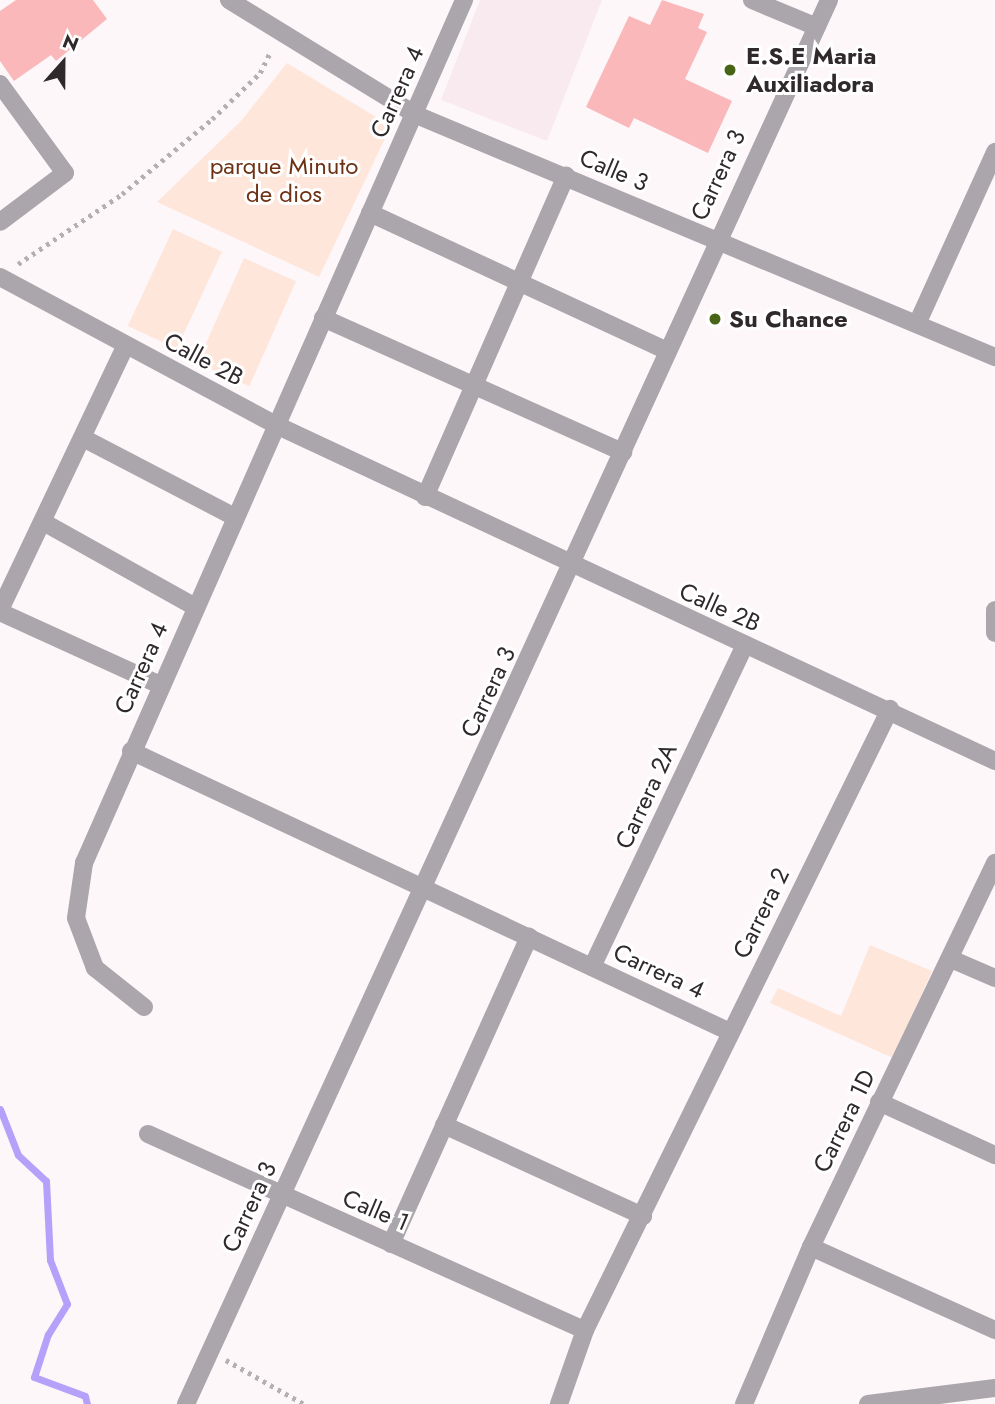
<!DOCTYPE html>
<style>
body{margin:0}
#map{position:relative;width:995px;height:1404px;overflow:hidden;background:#fef7fa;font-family:Jost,sans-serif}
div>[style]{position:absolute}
.built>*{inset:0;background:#f9eaf0}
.green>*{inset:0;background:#fee6db;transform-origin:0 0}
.stream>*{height:7px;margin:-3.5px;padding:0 3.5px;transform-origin:3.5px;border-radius:3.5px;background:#b5a0fa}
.building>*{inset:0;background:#fab8ba}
.path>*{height:4.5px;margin-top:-2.25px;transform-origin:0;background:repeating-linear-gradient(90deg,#b5afb2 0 3.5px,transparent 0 8.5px)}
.minor>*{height:18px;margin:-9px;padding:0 9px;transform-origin:9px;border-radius:9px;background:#aaa6ab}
.dots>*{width:19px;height:19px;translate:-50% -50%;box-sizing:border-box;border:4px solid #fff;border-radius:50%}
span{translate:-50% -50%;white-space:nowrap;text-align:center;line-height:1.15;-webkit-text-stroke:6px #fff;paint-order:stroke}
.poi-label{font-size:24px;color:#2f292c;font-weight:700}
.left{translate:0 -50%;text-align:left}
.street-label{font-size:24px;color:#2f292c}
.park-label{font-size:24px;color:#6d3113}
.north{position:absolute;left:28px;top:28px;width:70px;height:70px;-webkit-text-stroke:5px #fff;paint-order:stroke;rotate:21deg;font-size:19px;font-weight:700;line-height:28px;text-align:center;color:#2f292c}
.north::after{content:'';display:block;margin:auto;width:24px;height:32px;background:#2f292c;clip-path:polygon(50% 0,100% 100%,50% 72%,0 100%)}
</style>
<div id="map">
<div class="built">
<i style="clip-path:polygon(480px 0,602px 0,547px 141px,441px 100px)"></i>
</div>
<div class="green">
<i style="clip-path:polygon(287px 63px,391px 126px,319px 277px,157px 202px,241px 121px)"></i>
<i style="left:173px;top:229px;width:54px;height:107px;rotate:25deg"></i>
<i style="left:244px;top:258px;width:57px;height:115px;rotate:24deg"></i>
<i style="clip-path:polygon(870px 945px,932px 971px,893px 1058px,770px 1003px,778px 988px,841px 1016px)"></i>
</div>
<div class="stream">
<i style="left:0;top:1109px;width:49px;rotate:68.6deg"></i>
<i style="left:18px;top:1155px;width:38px;rotate:43deg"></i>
<i style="left:46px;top:1181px;width:79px;rotate:87.1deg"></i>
<i style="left:50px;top:1260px;width:47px;rotate:68.9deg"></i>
<i style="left:67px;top:1304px;width:36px;rotate:122deg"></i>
<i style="left:48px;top:1334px;width:45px;rotate:108deg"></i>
<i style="left:34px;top:1377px;width:54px;rotate:20.4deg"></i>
<i style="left:85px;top:1396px;width:8px;rotate:76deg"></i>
</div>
<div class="building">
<i style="clip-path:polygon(16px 0,93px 0,107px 19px,56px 61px,51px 55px,14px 81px,0 61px,0 11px)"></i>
<i style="clip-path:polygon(662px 0,704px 14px,698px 28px,707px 32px,685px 79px,732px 101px,708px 153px,634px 118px,629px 128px,586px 107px,629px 16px,650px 25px)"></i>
</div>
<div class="path">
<i style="left:18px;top:264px;width:125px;rotate:-33.9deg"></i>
<i style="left:122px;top:194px;width:117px;rotate:-39.8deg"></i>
<i style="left:212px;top:119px;width:66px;rotate:-43.8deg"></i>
<i style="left:260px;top:73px;width:25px;rotate:-64deg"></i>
<i style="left:226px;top:1360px;width:90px;rotate:29.4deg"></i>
</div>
<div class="minor">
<i style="left:229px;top:0;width:217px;rotate:31.6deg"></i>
<i style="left:414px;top:114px;width:630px;rotate:22.7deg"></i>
<i style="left:752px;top:0;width:70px;rotate:22.6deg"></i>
<i style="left:0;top:84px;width:110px;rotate:53.9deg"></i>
<i style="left:65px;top:173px;width:81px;rotate:143deg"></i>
<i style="left:370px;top:213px;width:327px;rotate:24.9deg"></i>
<i style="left:0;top:277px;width:313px;rotate:28.2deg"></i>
<i style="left:276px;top:425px;width:794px;rotate:25.05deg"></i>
<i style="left:323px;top:318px;width:329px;rotate:24.1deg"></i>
<i style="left:917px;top:324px;width:189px;rotate:-65.6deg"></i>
<i style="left:83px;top:438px;width:171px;rotate:27.5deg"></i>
<i style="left:425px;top:497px;width:351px;rotate:-66.3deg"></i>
<i style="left:45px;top:523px;width:172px;rotate:29.2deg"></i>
<i style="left:0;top:610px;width:293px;rotate:-64.6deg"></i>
<i style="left:995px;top:610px;width:23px;rotate:90deg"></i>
<i style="left:0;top:612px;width:176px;rotate:24.5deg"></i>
<i style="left:131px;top:751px;width:662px;rotate:25.13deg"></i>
<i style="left:951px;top:959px;width:48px;rotate:23.4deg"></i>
<i style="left:592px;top:967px;width:357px;rotate:-64.6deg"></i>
<i style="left:144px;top:1007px;width:63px;rotate:-141.5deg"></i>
<i style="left:95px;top:968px;width:53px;rotate:-110.8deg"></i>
<i style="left:76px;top:918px;width:56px;rotate:-81.7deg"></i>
<i style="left:84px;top:863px;width:943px;rotate:-66.23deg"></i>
<i style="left:879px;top:1102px;width:128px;rotate:24.6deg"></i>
<i style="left:444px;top:1125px;width:219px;rotate:24.6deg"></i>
<i style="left:148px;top:1134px;width:479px;rotate:24.2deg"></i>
<i style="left:391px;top:1244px;width:337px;rotate:-65.8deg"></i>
<i style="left:811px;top:1247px;width:202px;rotate:24.3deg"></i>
<i style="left:186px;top:1404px;width:1544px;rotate:-65.39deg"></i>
<i style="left:559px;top:1404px;width:78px;rotate:-70.6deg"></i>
<i style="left:585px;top:1330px;width:692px;rotate:-63.84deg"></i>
<i style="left:744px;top:1404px;width:171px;rotate:-66.9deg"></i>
<i style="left:811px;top:1247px;width:426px;rotate:-64.4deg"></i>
<i style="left:868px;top:1404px;width:128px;rotate:-7.2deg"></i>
</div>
<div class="dots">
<i style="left:730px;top:70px;background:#486416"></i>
<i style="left:715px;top:319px;background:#486416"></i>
</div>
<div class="poi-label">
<span class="left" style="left:746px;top:70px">E.S.E Maria<br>Auxiliadora</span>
<span class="left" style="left:729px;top:319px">Su Chance</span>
</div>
<div class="street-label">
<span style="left:397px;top:92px;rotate:-66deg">Carrera 4</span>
<span style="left:614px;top:170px;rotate:23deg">Calle 3</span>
<span style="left:718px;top:175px;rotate:-65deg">Carrera 3</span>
<span style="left:204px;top:359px;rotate:28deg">Calle 2B</span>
<span style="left:720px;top:607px;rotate:24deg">Calle 2B</span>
<span style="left:141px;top:668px;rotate:-66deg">Carrera 4</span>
<span style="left:488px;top:692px;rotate:-65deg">Carrera 3</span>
<span style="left:646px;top:796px;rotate:-65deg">Carrera 2A</span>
<span style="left:761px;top:913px;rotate:-64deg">Carrera 2</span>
<span style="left:659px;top:971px;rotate:25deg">Carrera 4</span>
<span style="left:844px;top:1121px;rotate:-64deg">Carrera 1D</span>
<span style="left:249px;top:1207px;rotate:-65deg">Carrera 3</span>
<span style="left:376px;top:1210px;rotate:23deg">Calle 1</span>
</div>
<div class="park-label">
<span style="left:284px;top:180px">parque Minuto<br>de dios</span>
</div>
<div class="north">N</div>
</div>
